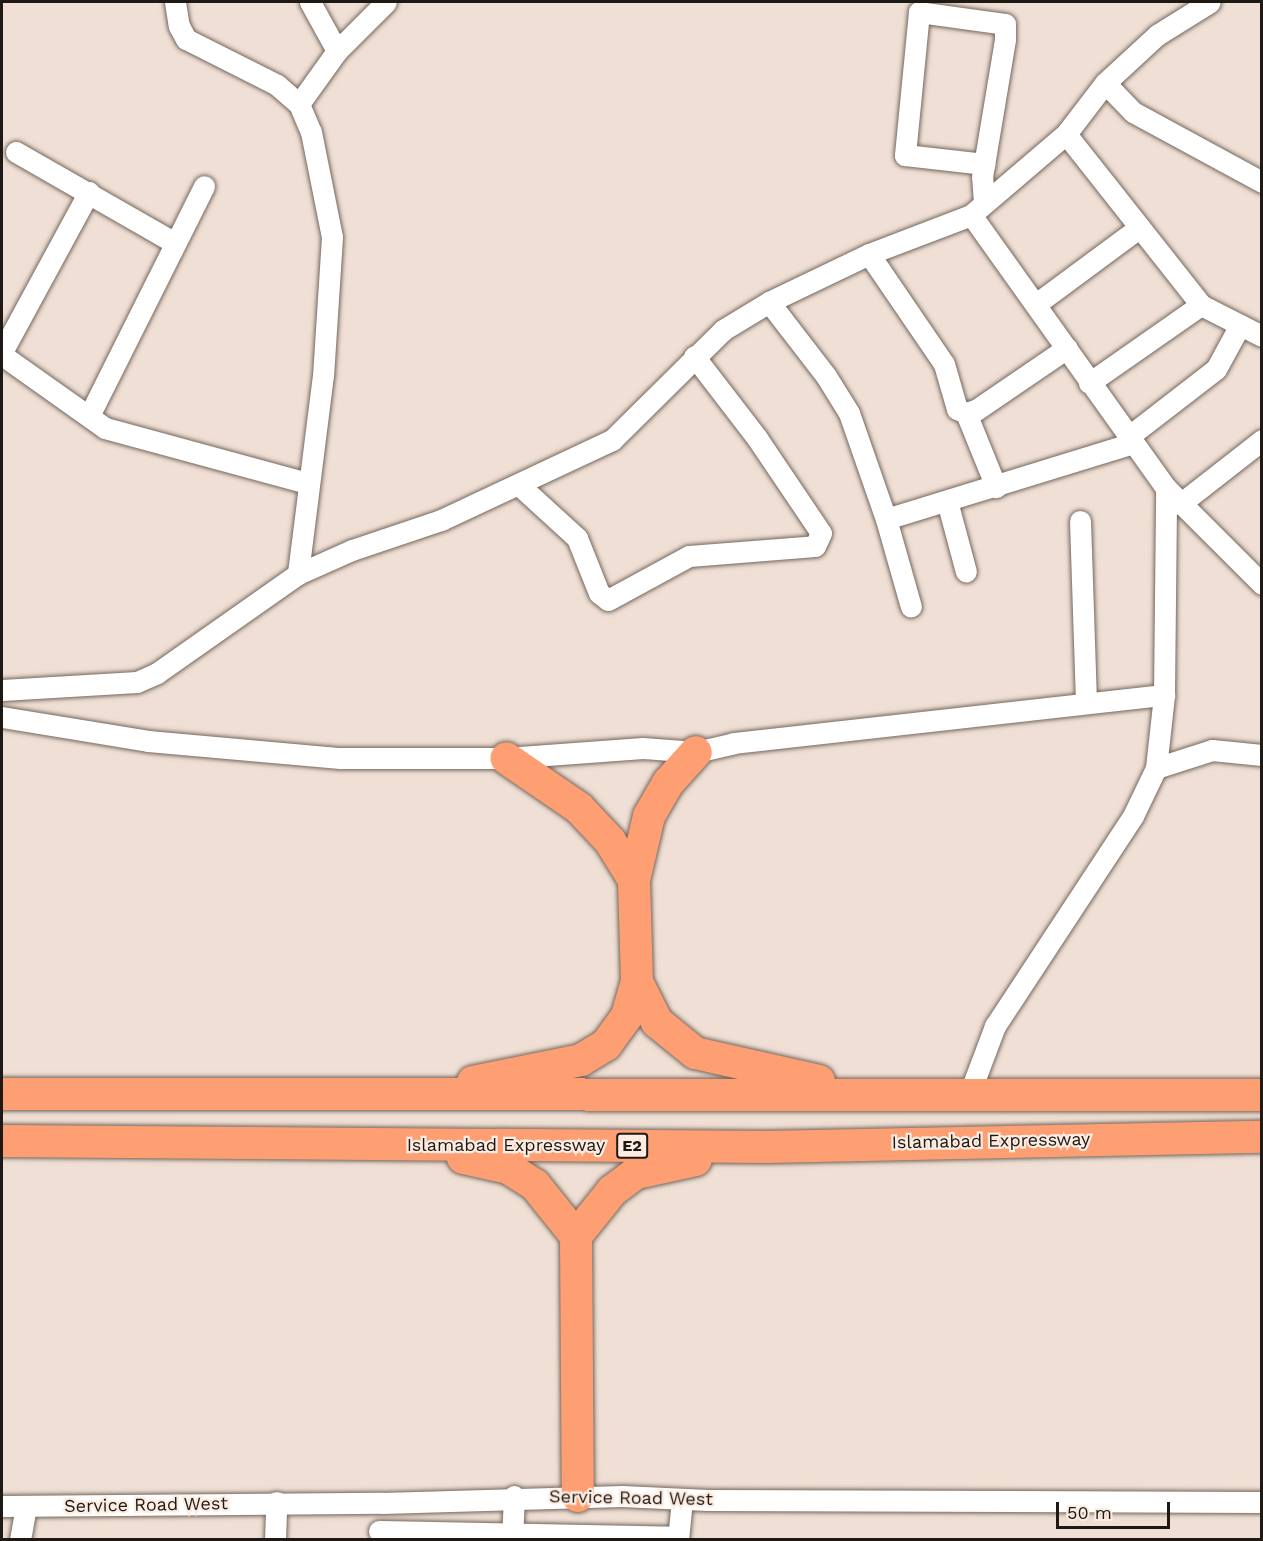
<!DOCTYPE html>
<style>
body{margin:0}
#map{position:relative;width:1263px;height:1541px;overflow:hidden;background:#efdfd4;font-family:"Work Sans",sans-serif}
div>[style]{position:absolute}
.roads{filter:drop-shadow(0 0 2px #75675d) drop-shadow(0 0 2px #75675d)}
.minor>*{height:21px;margin:-10.5px;padding:0 10.5px;transform-origin:10.5px;border-radius:10.5px;background:#fff}
.highway>*{height:32px;margin:-16px;padding:0 16px;transform-origin:16px;border-radius:16px;background:#fe9f73}
span{translate:-50% -50%;white-space:nowrap;text-align:center;line-height:1.15;-webkit-text-stroke:4.5px #fcece1;paint-order:stroke}
.shield-label span{padding:2px 4px;background:#fcece1;border:2px solid;border-radius:4px;-webkit-text-stroke-width:0}
.shield-label{font-size:16px;color:#1e1915;font-weight:700}
.street-label{font-size:18px;color:#1e1915}
.frame{position:absolute;inset:0;border:3px solid #1e1915;pointer-events:none}
.scale{position:absolute;left:1056px;top:1502px;width:114px;height:27px;box-sizing:border-box;border:3px solid #1e1915;border-top:0;padding-left:8px;font-size:18px;line-height:21px;white-space:nowrap;color:#1e1915;-webkit-text-stroke:4px #fcece1;paint-order:stroke}
</style>
<div id="map">
<div class="roads">
<div class="minor">
<i style="left:175px;top:2px;width:24px;rotate:81deg"></i>
<i style="left:179px;top:26px;width:15px;rotate:62deg"></i>
<i style="left:186px;top:39px;width:102px;rotate:26.8deg"></i>
<i style="left:277px;top:85px;width:29px;rotate:41deg"></i>
<i style="left:299px;top:104px;width:30px;rotate:67deg"></i>
<i style="left:311px;top:132px;width:107px;rotate:78.7deg"></i>
<i style="left:332px;top:237px;width:138px;rotate:93.7deg"></i>
<i style="left:323px;top:375px;width:201px;rotate:97.2deg"></i>
<i style="left:310px;top:2px;width:56px;rotate:61.1deg"></i>
<i style="left:1105px;top:83px;width:40px;rotate:46deg"></i>
<i style="left:1133px;top:112px;width:147px;rotate:28.5deg"></i>
<i style="left:299px;top:104px;width:65px;rotate:-54.4deg"></i>
<i style="left:337px;top:51px;width:69px;rotate:-45deg"></i>
<i style="left:1066px;top:134px;width:218px;rotate:51.7deg"></i>
<i style="left:1201px;top:305px;width:68px;rotate:26.9deg"></i>
<i style="left:16px;top:152px;width:183px;rotate:29.8deg"></i>
<i style="left:984px;top:203px;width:26px;rotate:-94deg"></i>
<i style="left:982px;top:177px;width:140px;rotate:-80.5deg"></i>
<i style="left:1005px;top:39px;width:15px;rotate:-90deg"></i>
<i style="left:1005px;top:24px;width:87px;rotate:-172.1deg"></i>
<i style="left:919px;top:12px;width:144px;rotate:95.6deg"></i>
<i style="left:905px;top:155px;width:80px;rotate:6.5deg"></i>
<i style="left:869px;top:254px;width:133px;rotate:55.7deg"></i>
<i style="left:944px;top:364px;width:47px;rotate:73.9deg"></i>
<i style="left:957px;top:409px;width:10px;rotate:24deg"></i>
<i style="left:966px;top:413px;width:10px;rotate:-17deg"></i>
<i style="left:976px;top:410px;width:110px;rotate:-34.3deg"></i>
<i style="left:769px;top:302px;width:93px;rotate:52.4deg"></i>
<i style="left:826px;top:376px;width:44px;rotate:58.1deg"></i>
<i style="left:849px;top:413px;width:112px;rotate:70.8deg"></i>
<i style="left:886px;top:519px;width:91px;rotate:74.1deg"></i>
<i style="left:1036px;top:304px;width:129px;rotate:-36.5deg"></i>
<i style="left:2px;top:352px;width:182px;rotate:-61.5deg"></i>
<i style="left:2px;top:355px;width:126px;rotate:35.3deg"></i>
<i style="left:105px;top:428px;width:210px;rotate:15.2deg"></i>
<i style="left:1089px;top:383px;width:136px;rotate:-34.9deg"></i>
<i style="left:966px;top:413px;width:80px;rotate:67.9deg"></i>
<i style="left:89px;top:416px;width:257px;rotate:-63.4deg"></i>
<i style="left:1128px;top:437px;width:111px;rotate:-37.7deg"></i>
<i style="left:1216px;top:369px;width:50px;rotate:-61.4deg"></i>
<i style="left:519px;top:485px;width:79px;rotate:42.4deg"></i>
<i style="left:577px;top:538px;width:59px;rotate:68.2deg"></i>
<i style="left:599px;top:593px;width:11px;rotate:38deg"></i>
<i style="left:608px;top:600px;width:92px;rotate:-28.5deg"></i>
<i style="left:689px;top:556px;width:126px;rotate:-4.5deg"></i>
<i style="left:815px;top:546px;width:14px;rotate:-65deg"></i>
<i style="left:821px;top:533px;width:115px;rotate:-124deg"></i>
<i style="left:757px;top:438px;width:103px;rotate:-127.5deg"></i>
<i style="left:1166px;top:488px;width:136px;rotate:45deg"></i>
<i style="left:947px;top:501px;width:73px;rotate:75deg"></i>
<i style="left:1180px;top:504px;width:104px;rotate:-38deg"></i>
<i style="left:886px;top:519px;width:258px;rotate:-17.1deg"></i>
<i style="left:1080px;top:521px;width:182px;rotate:88.1deg"></i>
<i style="left:2px;top:690px;width:135px;rotate:-3.4deg"></i>
<i style="left:137px;top:682px;width:22px;rotate:-24deg"></i>
<i style="left:157px;top:673px;width:172px;rotate:-35.1deg"></i>
<i style="left:298px;top:574px;width:59px;rotate:-24deg"></i>
<i style="left:352px;top:550px;width:94px;rotate:-18.6deg"></i>
<i style="left:441px;top:520px;width:189px;rotate:-25.1deg"></i>
<i style="left:612px;top:440px;width:156px;rotate:-44.7deg"></i>
<i style="left:723px;top:330px;width:54px;rotate:-31.3deg"></i>
<i style="left:769px;top:302px;width:111px;rotate:-25.6deg"></i>
<i style="left:869px;top:254px;width:109px;rotate:-20.9deg"></i>
<i style="left:971px;top:215px;width:125px;rotate:-40.5deg"></i>
<i style="left:1066px;top:134px;width:64px;rotate:-52.6deg"></i>
<i style="left:1105px;top:83px;width:71px;rotate:-42.7deg"></i>
<i style="left:1157px;top:35px;width:62px;rotate:-31.9deg"></i>
<i style="left:2px;top:717px;width:148px;rotate:9.3deg"></i>
<i style="left:148px;top:741px;width:193px;rotate:5.1deg"></i>
<i style="left:340px;top:758px;width:166px"></i>
<i style="left:506px;top:758px;width:137px;rotate:-4.2deg"></i>
<i style="left:643px;top:748px;width:53px;rotate:4.3deg"></i>
<i style="left:696px;top:752px;width:39px;rotate:-13deg"></i>
<i style="left:734px;top:743px;width:433px;rotate:-6.4deg"></i>
<i style="left:1156px;top:768px;width:59px;rotate:-17.8deg"></i>
<i style="left:1212px;top:750px;width:50px;rotate:5.7deg"></i>
<i style="left:969px;top:1095px;width:74px;rotate:-69.4deg"></i>
<i style="left:995px;top:1026px;width:251px;rotate:-56.7deg"></i>
<i style="left:1133px;top:816px;width:53px;rotate:-64.4deg"></i>
<i style="left:1156px;top:768px;width:73px;rotate:-83.7deg"></i>
<i style="left:1164px;top:695px;width:207px;rotate:-89.4deg"></i>
<i style="left:1166px;top:488px;width:335px;rotate:-125.5deg"></i>
<i style="left:2px;top:1506px;width:380px;rotate:-0.5deg"></i>
<i style="left:382px;top:1503px;width:240px;rotate:-1.7deg"></i>
<i style="left:622px;top:1496px;width:86px;rotate:2.7deg"></i>
<i style="left:708px;top:1500px;width:554px;rotate:0.21deg"></i>
<i style="left:379px;top:1531px;width:299px;rotate:1.1deg"></i>
<i style="left:20px;top:1540px;width:34px;rotate:-80deg"></i>
<i style="left:275px;top:1540px;width:38px;rotate:-88deg"></i>
<i style="left:512px;top:1540px;width:44px;rotate:-87.4deg"></i>
<i style="left:678px;top:1540px;width:41px;rotate:-84.4deg"></i>
</div>
<div class="highway">
<i style="left:634px;top:880px;width:66px;rotate:-76.8deg"></i>
<i style="left:649px;top:816px;width:39px;rotate:-60deg"></i>
<i style="left:669px;top:782px;width:40px;rotate:-48deg"></i>
<i style="left:637px;top:982px;width:45px;rotate:63.4deg"></i>
<i style="left:657px;top:1022px;width:49px;rotate:39.2deg"></i>
<i style="left:695px;top:1053px;width:127px;rotate:12.7deg"></i>
<i style="left:473px;top:1082px;width:110px;rotate:-11.5deg"></i>
<i style="left:581px;top:1060px;width:29px;rotate:-31deg"></i>
<i style="left:606px;top:1045px;width:36px;rotate:-54deg"></i>
<i style="left:627px;top:1016px;width:35px;rotate:-74deg"></i>
<i style="left:637px;top:982px;width:102px;rotate:-91.7deg"></i>
<i style="left:634px;top:880px;width:46px;rotate:-121.6deg"></i>
<i style="left:610px;top:841px;width:45px;rotate:-133.2deg"></i>
<i style="left:579px;top:808px;width:88px;rotate:-145.6deg"></i>
<i style="left:2px;top:1094px;width:1260px;rotate:0.05deg"></i>
<i style="left:2px;top:1141px;width:765px;rotate:0.45deg"></i>
<i style="left:767px;top:1147px;width:495px;rotate:-1.2deg"></i>
<i style="left:463px;top:1158px;width:46px;rotate:12.5deg"></i>
<i style="left:508px;top:1168px;width:32px;rotate:32deg"></i>
<i style="left:535px;top:1185px;width:65px;rotate:51.2deg"></i>
<i style="left:576px;top:1236px;width:260px;rotate:89.6deg"></i>
<i style="left:576px;top:1236px;width:58px;rotate:-51.3deg"></i>
<i style="left:612px;top:1191px;width:30px;rotate:-37deg"></i>
<i style="left:636px;top:1173px;width:61px;rotate:-12.2deg"></i>
</div>
</div>
<div class="shield-label">
<span style="left:632px;top:1146px">E2</span>
</div>
<div class="street-label">
<span style="left:991px;top:1141px;rotate:-1deg">Islamabad Expressway</span>
<span style="left:506px;top:1145px">Islamabad Expressway</span>
<span style="left:631px;top:1498px;rotate:1deg">Service Road West</span>
<span style="left:146px;top:1505px;rotate:-1deg">Service Road West</span>
</div>
<div class="frame"></div>
<div class="scale">50 m</div>
</div>
